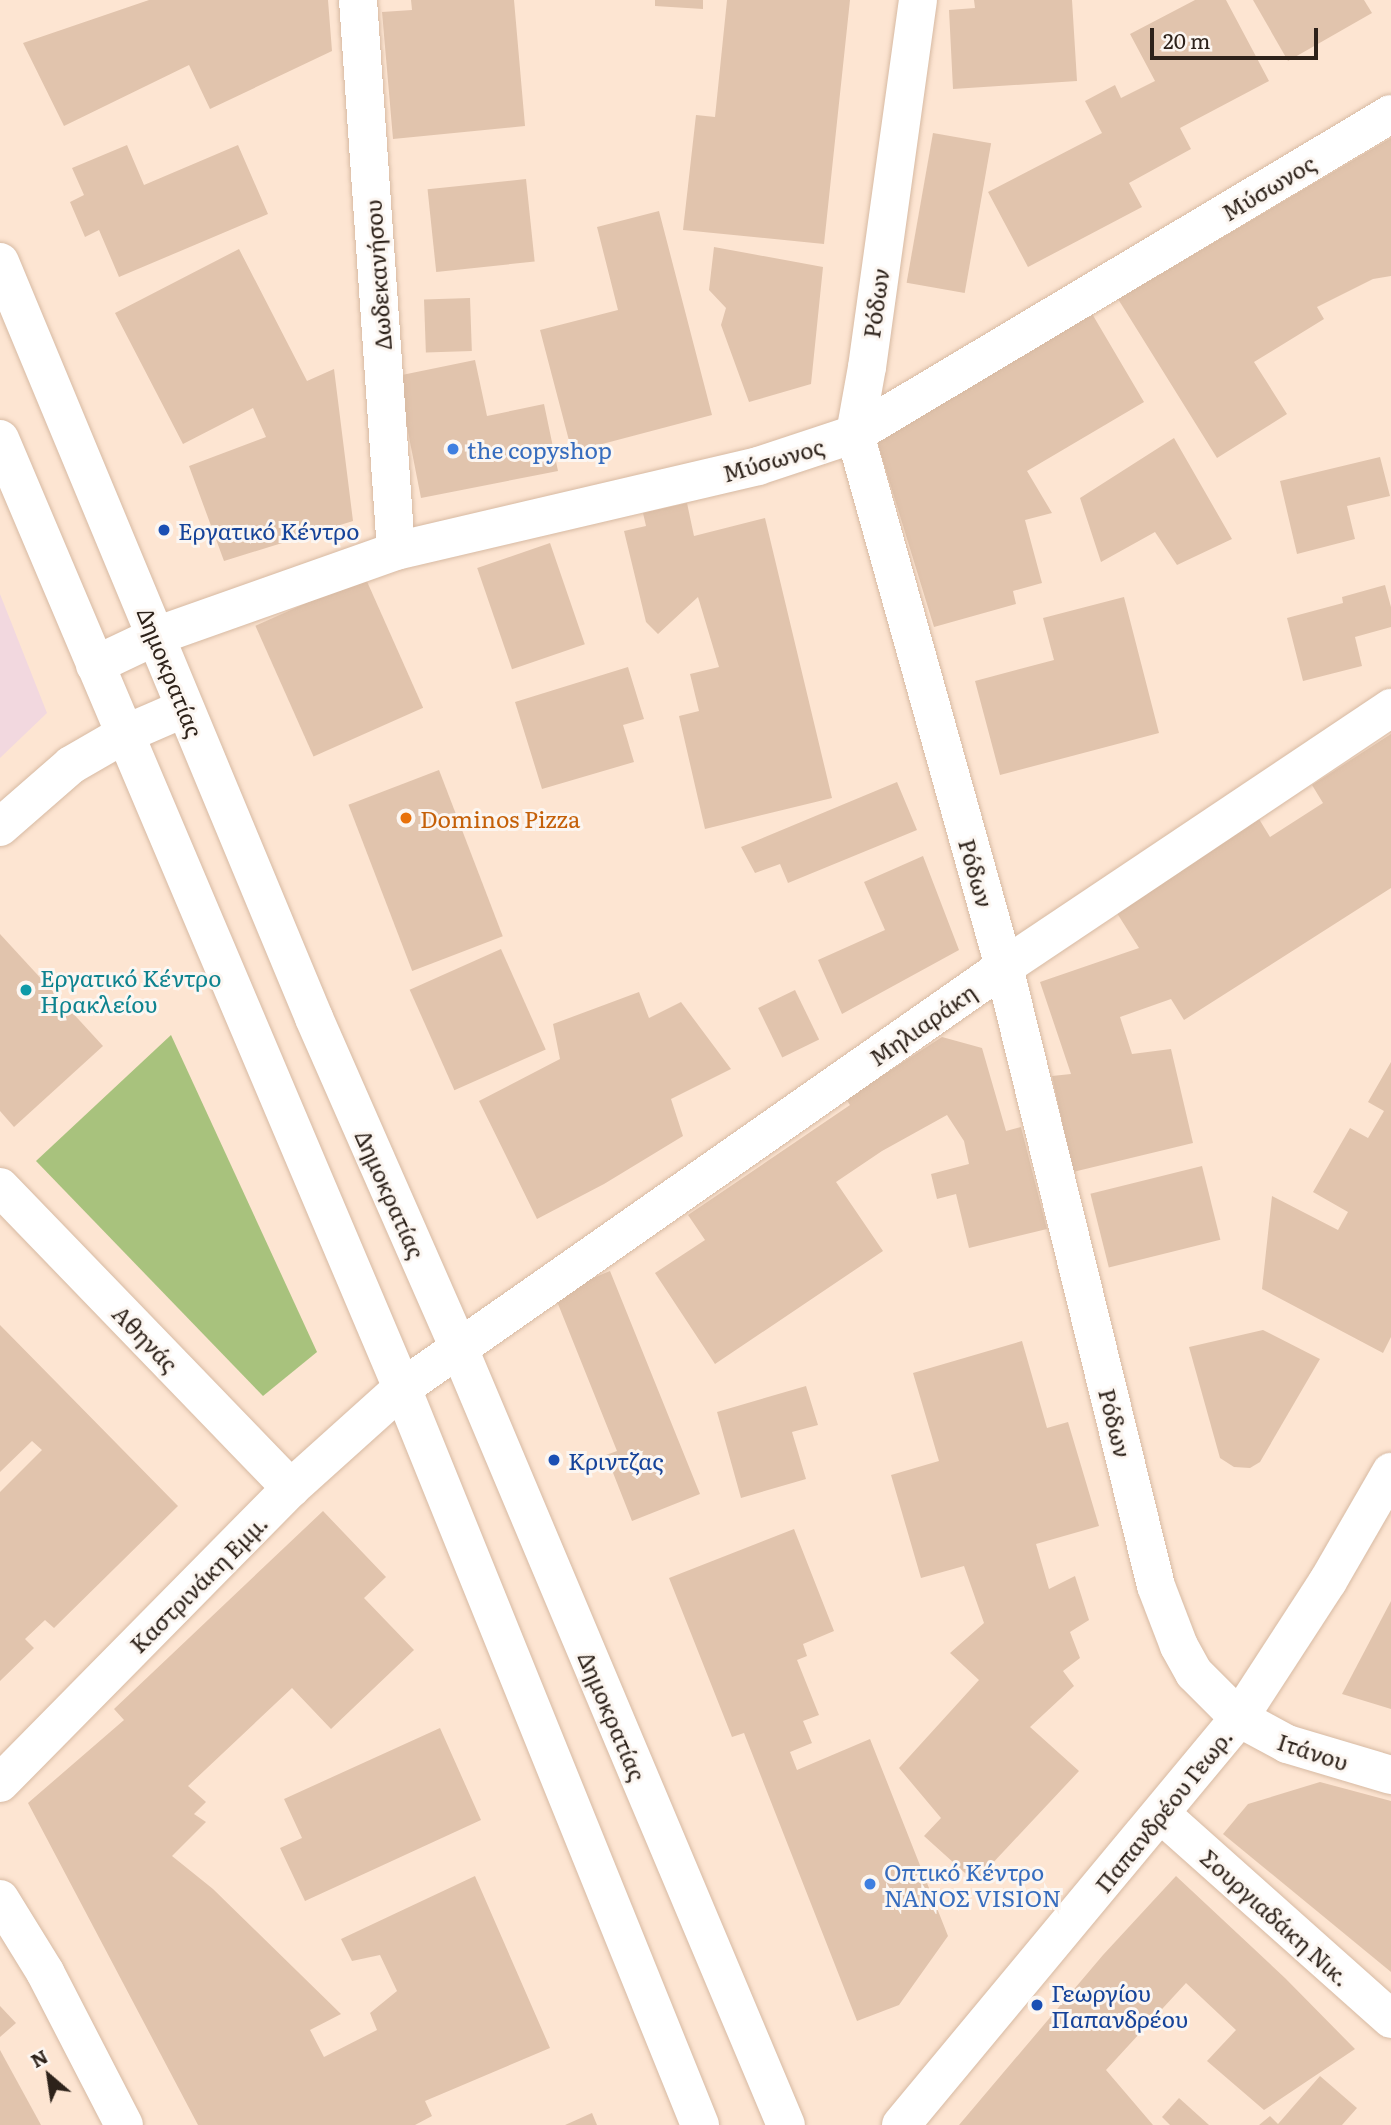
<!DOCTYPE html>
<meta charset="utf-8">
<style>
body{margin:0}
#map{position:relative;width:1391px;height:2125px;overflow:hidden;background:#fde5d2;font-family:Literata,serif}
div>[style]{position:absolute}
.education>*{inset:0;background:#f2d8df}
.green>*{inset:0;background:#a8c27d}
.building>*{inset:0;background:#e1c4ad;transform-origin:0 0}
.roads{filter:drop-shadow(0 0 2px #d7baa3) drop-shadow(0 0 2px #d7baa3)}
.street>*{height:38px;margin:-19px;padding:0 19px;transform-origin:19px;border-radius:19px;background:#fff}
.secondary>*{height:38px;margin:-19px;padding:0 19px;transform-origin:19px;border-radius:19px;background:#fff}
.dots>*{width:19px;height:19px;translate:-50% -50%;box-sizing:border-box;border:4px solid #fcf6f1;border-radius:50%}
span{translate:-50% -50%;white-space:nowrap;text-align:center;line-height:1.15;-webkit-text-stroke:6px #fcf6f1;paint-order:stroke}
.street-label{font-size:23px;color:#2d221a}
.shop-label{font-size:23px;color:#366cbe}
.left{translate:0 -50%;text-align:left}
.transit-label{font-size:23px;color:#164399}
.food-label{font-size:23px;color:#c56008}
.culture-label{font-size:23px;color:#0d838f}
.north{position:absolute;left:14px;top:2041px;width:70px;height:70px;-webkit-text-stroke:5px #fcf6f1;paint-order:stroke;rotate:331deg;font-size:19px;font-weight:700;line-height:28px;text-align:center;color:#2d221a}
.north::after{content:'';display:block;margin:auto;width:24px;height:32px;background:#2d221a;clip-path:polygon(50% 0,100% 100%,50% 72%,0 100%)}
.scale{position:absolute;left:1150px;top:28px;width:168px;height:32px;box-sizing:border-box;border:4px solid #2d221a;border-top:0;padding-left:9px;font-size:21px;line-height:24px;white-space:nowrap;color:#2d221a;-webkit-text-stroke:5px #fcf6f1;paint-order:stroke}
</style>
<div id="map">
<div class="education">
<i style="clip-path:polygon(0 594px,47px 713px,0 758px)"></i>
</div>
<div class="green">
<i style="clip-path:polygon(171px 1035px,317px 1352px,263px 1396px,36px 1161px)"></i>
</div>
<div class="building">
<i style="clip-path:polygon(149px 0,328px 0,332px 51px,210px 109px,189px 65px,64px 126px,23px 43px)"></i>
<i style="clip-path:polygon(411px 0,514px 0,525px 126px,393px 139px,382px 12px,412px 10px)"></i>
<i style="clip-path:polygon(655px 0,703px 0,703px 9px,655px 6px)"></i>
<i style="clip-path:polygon(727px 0,850px 0,824px 244px,683px 230px,696px 115px,715px 117px)"></i>
<i style="clip-path:polygon(974px 0,1072px 0,1077px 81px,953px 89px,949px 10px,975px 8px)"></i>
<i style="clip-path:polygon(1195px 0,1226px 0,1269px 81px,1180px 128px,1191px 149px,1129px 183px,1142px 207px,1028px 267px,988px 192px,1102px 133px,1085px 101px,1115px 85px,1121px 98px,1155px 81px,1130px 34px)"></i>
<i style="clip-path:polygon(1253px 0,1364px 0,1372px 13px,1288px 61px)"></i>
<i style="left:933px;top:133px;width:59px;height:152px;rotate:10deg"></i>
<i style="clip-path:polygon(1391px 138px,1391px 276px,1373px 279px,1317px 307px,1324px 319px,1254px 362px,1287px 414px,1217px 458px,1118px 299px)"></i>
<i style="clip-path:polygon(127px 145px,144px 185px,238px 145px,268px 214px,119px 277px,99px 230px,85px 237px,70px 202px,84px 195px,72px 168px)"></i>
<i style="left:526px;top:179px;width:83px;height:99px;rotate:84deg"></i>
<i style="clip-path:polygon(659px 211px,712px 415px,572px 452px,540px 330px,618px 310px,597px 227px)"></i>
<i style="clip-path:polygon(714px 247px,823px 267px,811px 384px,749px 402px,721px 325px,726px 308px,709px 290px)"></i>
<i style="clip-path:polygon(239px 249px,307px 381px,334px 369px,353px 521px,224px 561px,189px 466px,266px 437px,253px 408px,183px 444px,115px 313px)"></i>
<i style="left:470px;top:298px;width:53px;height:46px;rotate:88deg"></i>
<i style="clip-path:polygon(1091px 312px,1144px 402px,1027px 471px,1052px 513px,1025px 520px,1042px 583px,1013px 591px,1016px 604px,934px 627px,877px 441px)"></i>
<i style="clip-path:polygon(475px 360px,487px 416px,544px 404px,558px 471px,421px 498px,397px 376px)"></i>
<i style="clip-path:polygon(1174px 438px,1232px 539px,1177px 565px,1155px 532px,1101px 562px,1080px 498px)"></i>
<i style="clip-path:polygon(1380px 457px,1390px 496px,1347px 506px,1355px 539px,1297px 554px,1280px 481px)"></i>
<i style="clip-path:polygon(687px 503px,694px 536px,765px 518px,832px 798px,705px 829px,679px 716px,699px 711px,690px 674px,719px 667px,698px 597px,658px 634px,646px 622px,624px 531px,646px 526px,643px 513px)"></i>
<i style="left:550px;top:543px;width:107px;height:77px;rotate:71deg"></i>
<i style="left:365px;top:577px;width:143px;height:120px;rotate:66deg"></i>
<i style="clip-path:polygon(1385px 585px,1391px 607px,1391px 627px,1355px 637px,1362px 666px,1303px 681px,1287px 618px,1343px 603px,1342px 597px)"></i>
<i style="clip-path:polygon(1124px 597px,1159px 733px,1000px 775px,975px 681px,1054px 660px,1043px 618px)"></i>
<i style="clip-path:polygon(628px 667px,644px 719px,623px 725px,634px 762px,542px 789px,515px 702px)"></i>
<i style="clip-path:polygon(1391px 734px,1391px 888px,1184px 1020px,1171px 999px,1120px 1017px,1132px 1054px,1171px 1049px,1193px 1143px,1073px 1172px,1052px 1076px,1071px 1074px,1040px 982px,1139px 948px,1115px 910px,1259px 819px,1270px 837px,1323px 803px,1312px 785px)"></i>
<i style="left:439px;top:770px;width:178px;height:97px;rotate:69deg"></i>
<i style="clip-path:polygon(897px 782px,917px 830px,788px 883px,780px 864px,755px 873px,741px 847px)"></i>
<i style="clip-path:polygon(923px 856px,959px 950px,842px 1014px,818px 960px,885px 930px,864px 882px)"></i>
<i style="clip-path:polygon(0 934px,103px 1046px,14px 1127px,0 1111px)"></i>
<i style="left:501px;top:949px;width:110px;height:100px;rotate:66deg"></i>
<i style="left:795px;top:990px;width:55px;height:41px;rotate:64deg"></i>
<i style="clip-path:polygon(639px 992px,649px 1018px,681px 1002px,731px 1069px,671px 1099px,683px 1136px,604px 1184px,537px 1219px,479px 1101px,560px 1059px,553px 1024px)"></i>
<i style="clip-path:polygon(942px 1037px,982px 1048px,1006px 1131px,1021px 1127px,1047px 1229px,969px 1248px,956px 1194px,937px 1199px,931px 1174px,969px 1164px,964px 1141px,947px 1115px,882px 1151px,836px 1182px,883px 1251px,715px 1364px,655px 1273px,705px 1240px,688px 1215px,850px 1105px,846px 1099px)"></i>
<i style="clip-path:polygon(1391px 1062px,1391px 1337px,1383px 1353px,1262px 1289px,1272px 1196px,1338px 1230px,1348px 1212px,1313px 1192px,1350px 1128px,1368px 1138px,1384px 1111px,1368px 1102px)"></i>
<i style="left:1202px;top:1166px;width:76px;height:115px;rotate:76deg"></i>
<i style="clip-path:polygon(610px 1271px,700px 1494px,632px 1521px,606px 1455px,617px 1451px,554px 1294px)"></i>
<i style="clip-path:polygon(0 1325px,178px 1506px,54px 1628px,45px 1620px,25px 1639px,34px 1648px,0 1681px,0 1492px,42px 1450px,32px 1441px,0 1472px)"></i>
<i style="clip-path:polygon(1263px 1330px,1320px 1359px,1260px 1462px,1250px 1468px,1234px 1467px,1220px 1458px,1189px 1347px)"></i>
<i style="clip-path:polygon(1022px 1341px,1047px 1428px,1068px 1422px,1099px 1526px,1036px 1544px,1049px 1589px,1075px 1576px,1089px 1620px,1070px 1632px,1080px 1658px,1063px 1671px,1074px 1686px,1030px 1727px,1079px 1771px,975px 1882px,924px 1836px,941px 1818px,899px 1768px,979px 1680px,950px 1653px,984px 1623px,964px 1566px,921px 1578px,891px 1475px,939px 1461px,913px 1373px)"></i>
<i style="clip-path:polygon(806px 1386px,818px 1425px,792px 1432px,806px 1479px,741px 1498px,717px 1412px)"></i>
<i style="clip-path:polygon(323px 1511px,386px 1577px,364px 1598px,414px 1650px,331px 1729px,292px 1688px,188px 1786px,206px 1802px,194px 1814px,206px 1822px,172px 1856px,213px 1889px,341px 2014px,310px 2030px,324px 2057px,377px 2030px,370px 2013px,397px 1991px,380px 1955px,352px 1961px,341px 1939px,475px 1876px,550px 2048px,425px 2101px,432px 2116px,415px 2125px,198px 2125px,28px 1803px,124px 1720px,114px 1709px)"></i>
<i style="clip-path:polygon(794px 1529px,834px 1631px,803px 1644px,807px 1656px,797px 1660px,819px 1715px,803px 1721px,812px 1743px,790px 1752px,797px 1770px,870px 1739px,948px 1936px,899px 2005px,857px 2021px,744px 1733px,732px 1737px,669px 1578px)"></i>
<i style="clip-path:polygon(1391px 1601px,1391px 1709px,1342px 1694px)"></i>
<i style="clip-path:polygon(440px 1728px,481px 1820px,305px 1901px,280px 1848px,302px 1838px,284px 1799px)"></i>
<i style="clip-path:polygon(1320px 1782px,1391px 1801px,1391px 1972px,1223px 1834px,1248px 1804px)"></i>
<i style="clip-path:polygon(1176px 1876px,1285px 1978px,1355px 2049px,1264px 2110px,1207px 2061px,1236px 2030px,1186px 1983px,1106px 2070px,1153px 2125px,959px 2125px,1103px 1955px)"></i>
<i style="clip-path:polygon(0 2006px,16px 2023px,0 2037px)"></i>
<i style="clip-path:polygon(0 2050px,41px 2125px,0 2125px)"></i>
<i style="clip-path:polygon(1320px 2076px,1357px 2108px,1342px 2125px,1259px 2125px,1270px 2116px,1278px 2124px)"></i>
<i style="clip-path:polygon(1179px 2098px,1209px 2125px,1170px 2125px,1162px 2117px)"></i>
<i style="clip-path:polygon(592px 2113px,597px 2125px,565px 2125px)"></i>
</div>
<div class="roads">
<div class="street">
<i style="left:358px;top:0;width:552px;rotate:86.05deg"></i>
<i style="left:918px;top:0;width:371px;rotate:97.9deg"></i>
<i style="left:867px;top:367px;width:68px;rotate:100.2deg"></i>
<i style="left:855px;top:434px;width:553px;rotate:74.38deg"></i>
<i style="left:1004px;top:967px;width:637px;rotate:76.2deg"></i>
<i style="left:1156px;top:1586px;width:64px;rotate:69deg"></i>
<i style="left:1179px;top:1646px;width:31px;rotate:61deg"></i>
<i style="left:1194px;top:1673px;width:64px;rotate:45deg"></i>
<i style="left:1239px;top:1718px;width:55px;rotate:28.4deg"></i>
<i style="left:1287px;top:1744px;width:109px;rotate:16.6deg"></i>
<i style="left:95px;top:665px;width:68px;rotate:-25.4deg"></i>
<i style="left:156px;top:636px;width:255px;rotate:-19.5deg"></i>
<i style="left:396px;top:551px;width:372px;rotate:-13.2deg"></i>
<i style="left:758px;top:466px;width:102px;rotate:-18.3deg"></i>
<i style="left:855px;top:434px;width:624px;rotate:-30.84deg"></i>
<i style="left:0;top:827px;width:94px;rotate:-41.1deg"></i>
<i style="left:71px;top:765px;width:62px;rotate:-29.9deg"></i>
<i style="left:125px;top:734px;width:65px;rotate:-23.4deg"></i>
<i style="left:0;top:1187px;width:419px;rotate:46deg"></i>
<i style="left:1161px;top:1814px;width:308px;rotate:41.7deg"></i>
<i style="left:0;top:1899px;width:86px;rotate:58.3deg"></i>
<i style="left:45px;top:1972px;width:172px;rotate:62.7deg"></i>
</div>
<div class="secondary">
<i style="left:0;top:262px;width:819px;rotate:67.44deg"></i>
<i style="left:314px;top:1018px;width:358px;rotate:66.3deg"></i>
<i style="left:458px;top:1346px;width:845px;rotate:67.17deg"></i>
<i style="left:0;top:439px;width:1031px;rotate:67.04deg"></i>
<i style="left:402px;top:1388px;width:795px;rotate:67.98deg"></i>
<i style="left:0;top:1783px;width:414px;rotate:-45.4deg"></i>
<i style="left:291px;top:1488px;width:149px;rotate:-42deg"></i>
<i style="left:402px;top:1388px;width:735px;rotate:-34.97deg"></i>
<i style="left:1004px;top:967px;width:466px;rotate:-33.8deg"></i>
<i style="left:901px;top:2125px;width:529px;rotate:-50.29deg"></i>
<i style="left:1239px;top:1718px;width:163px;rotate:-57deg"></i>
<i style="left:1328px;top:1581px;width:126px;rotate:-60deg"></i>
</div>
</div>
<div class="dots">
<i style="left:453px;top:449px;background:#3f7fe0"></i>
<i style="left:164px;top:530px;background:#1a4fb4"></i>
<i style="left:406px;top:818px;background:#e8710a"></i>
<i style="left:26px;top:990px;background:#0f9aa8"></i>
<i style="left:554px;top:1460px;background:#1a4fb4"></i>
<i style="left:870px;top:1884px;background:#3f7fe0"></i>
<i style="left:1037px;top:2005px;background:#1a4fb4"></i>
</div>
<div class="street-label">
<span style="left:1268px;top:187px;rotate:-31deg">Μύσωνος</span>
<span style="left:377px;top:275px;rotate:-94deg">Δωδεκανήσου</span>
<span style="left:875px;top:303px;rotate:-82deg">Ρόδων</span>
<span style="left:773px;top:459px;rotate:-16deg">Μύσωνος</span>
<span style="left:171px;top:672px;rotate:68deg">Δημοκρατίας</span>
<span style="left:977px;top:873px;rotate:74deg">Ρόδων</span>
<span style="left:922px;top:1024px;rotate:-35deg">Μηλιαράκη</span>
<span style="left:391px;top:1194px;rotate:66deg">Δημοκρατίας</span>
<span style="left:146px;top:1338px;rotate:46deg">Αθηνάς</span>
<span style="left:1116px;top:1423px;rotate:76deg">Ρόδων</span>
<span style="left:198px;top:1583px;rotate:-45deg">Καστρινάκη Εμμ.</span>
<span style="left:613px;top:1716px;rotate:67deg">Δημοκρατίας</span>
<span style="left:1313px;top:1751px;rotate:18deg">Ιτάνου</span>
<span style="left:1163px;top:1810px;rotate:-51deg">Παπανδρέου Γεωρ.</span>
<span style="left:1276px;top:1917px;rotate:42deg">Σουργιαδάκη Νικ.</span>
</div>
<div class="shop-label">
<span class="left" style="left:467px;top:449px">the copyshop</span>
<span class="left" style="left:884px;top:1884px">Οπτικό Κέντρο<br>ΝΑΝΟΣ VISION</span>
</div>
<div class="transit-label">
<span class="left" style="left:178px;top:530px">Εργατικό Κέντρο</span>
<span class="left" style="left:568px;top:1460px">Κριντζας</span>
<span class="left" style="left:1051px;top:2005px">Γεωργίου<br>Παπανδρέου</span>
</div>
<div class="food-label">
<span class="left" style="left:420px;top:818px">Dominos Pizza</span>
</div>
<div class="culture-label">
<span class="left" style="left:40px;top:990px">Εργατικό Κέντρο<br>Ηρακλείου</span>
</div>
<div class="north">N</div>
<div class="scale">20 m</div>
</div>
